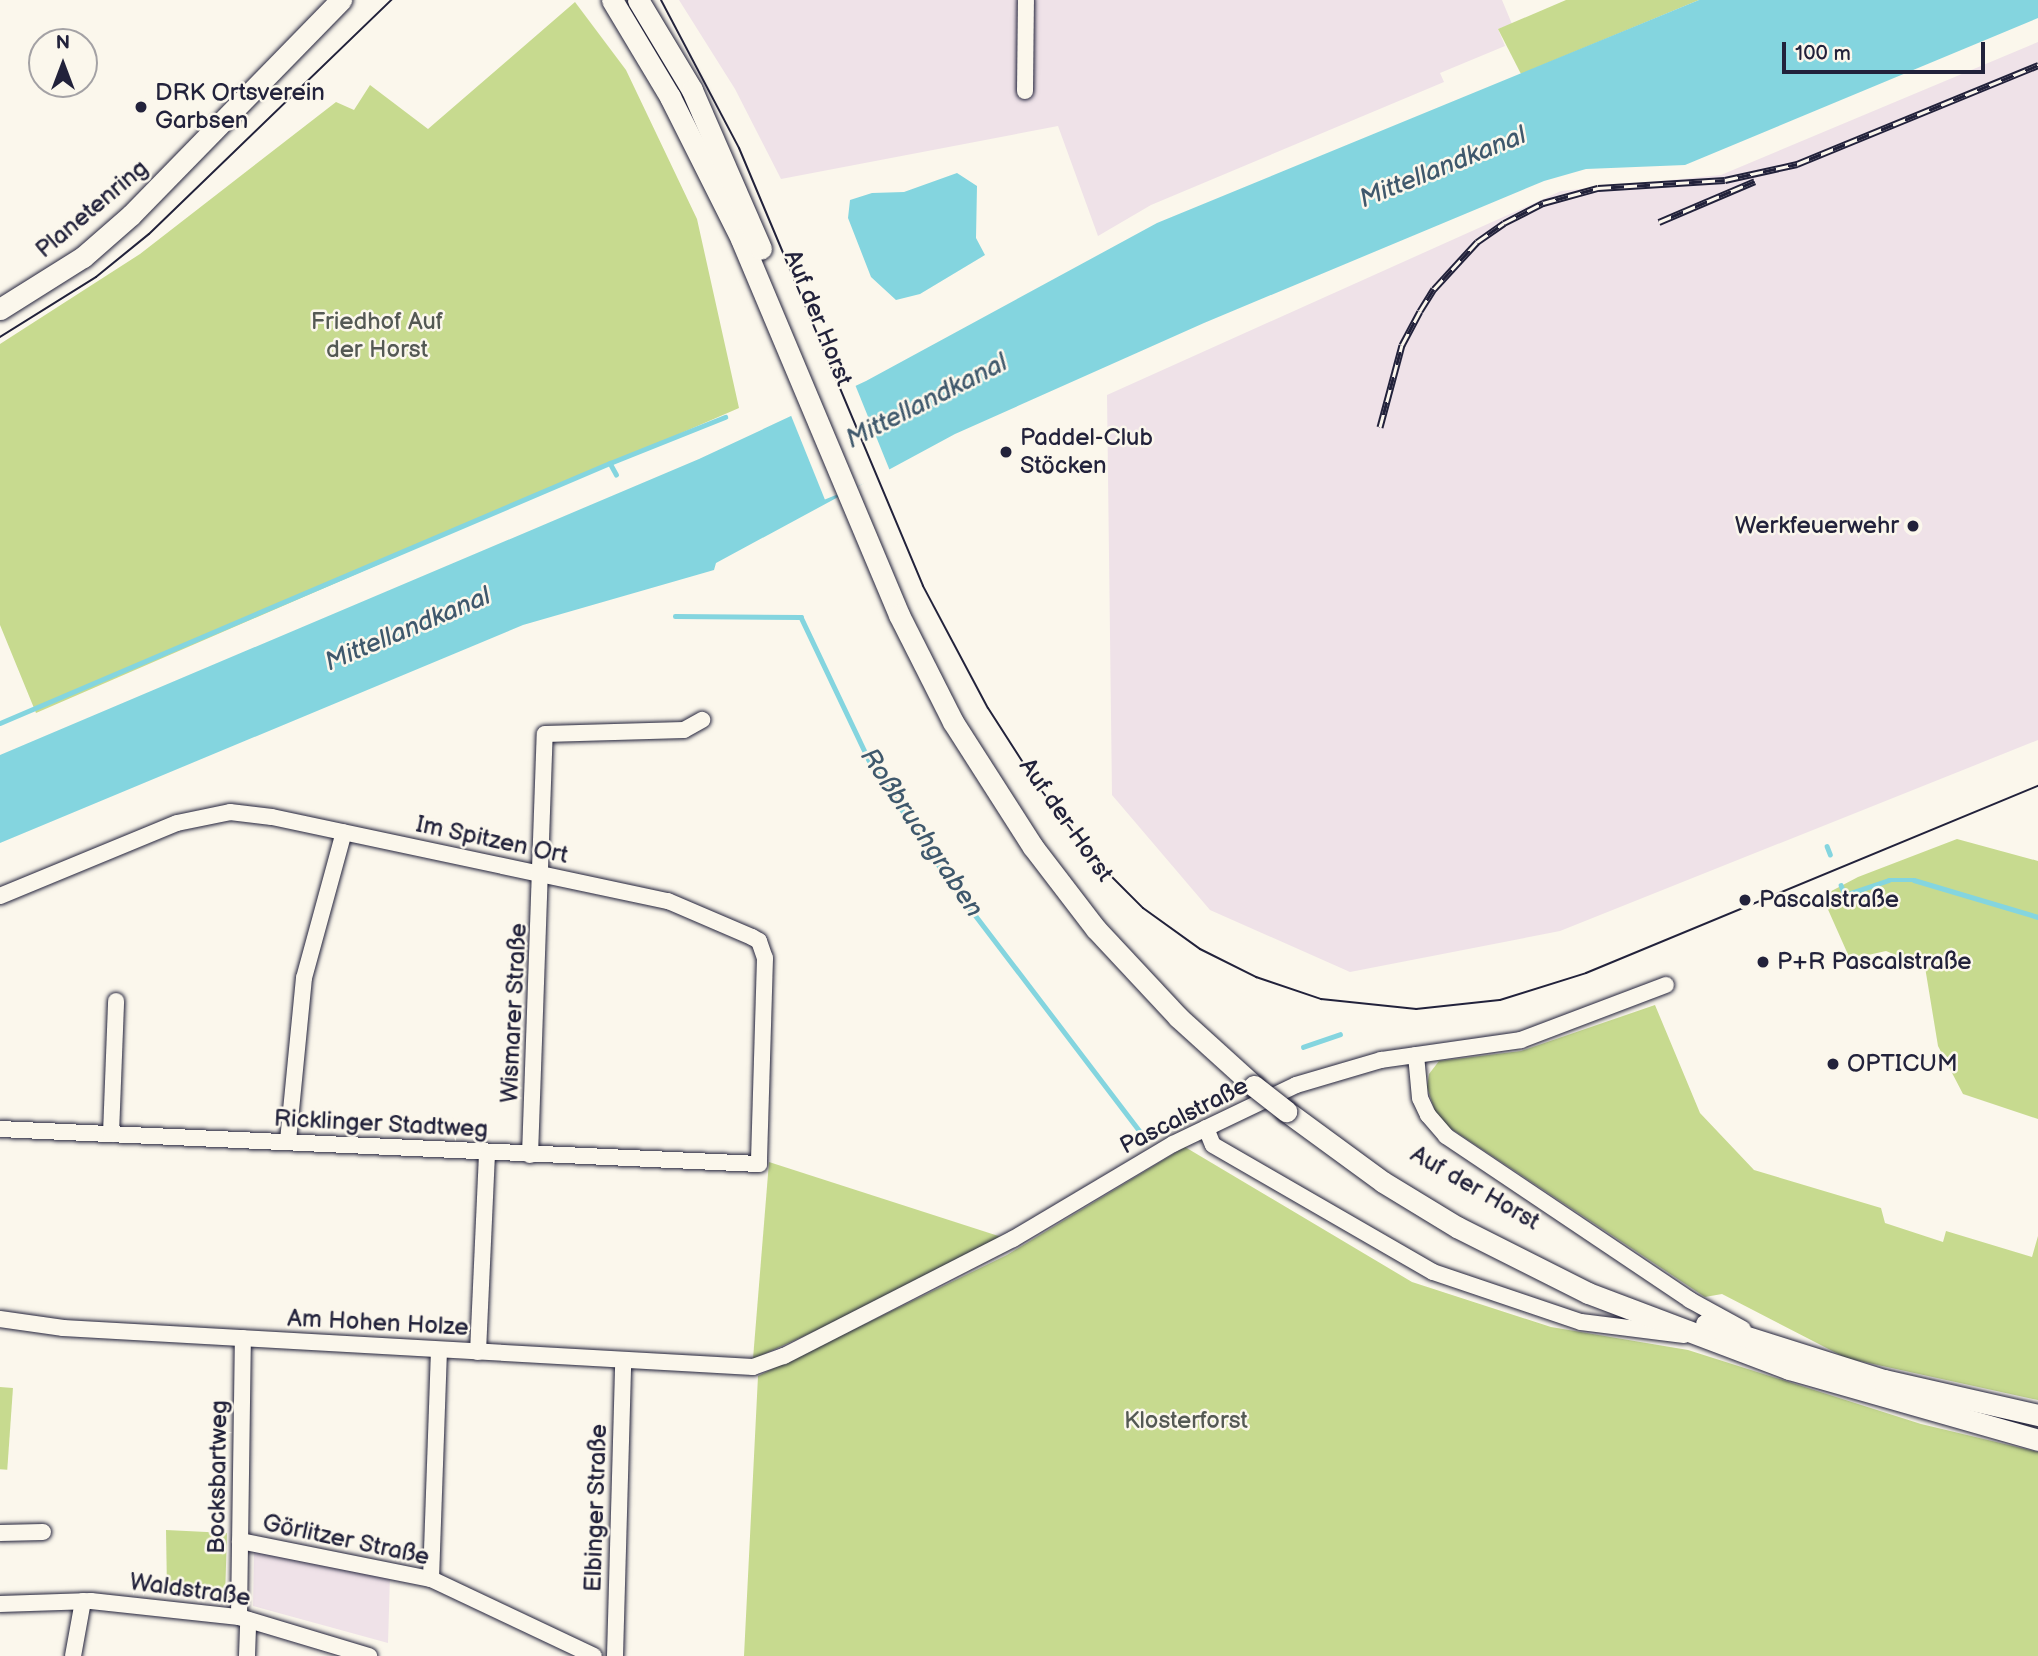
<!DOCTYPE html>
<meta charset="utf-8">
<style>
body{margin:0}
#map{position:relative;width:2038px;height:1656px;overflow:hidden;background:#fbf7ec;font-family:"Balsamiq Sans",sans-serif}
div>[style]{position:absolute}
.built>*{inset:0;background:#efe2e8}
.green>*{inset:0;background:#c7da8f;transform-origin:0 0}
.water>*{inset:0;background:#84d5df}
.pier>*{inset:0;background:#fbf7ec;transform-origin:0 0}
.stream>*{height:4.5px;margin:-2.25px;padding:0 2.25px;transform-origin:2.25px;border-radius:2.25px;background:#84d5df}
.roads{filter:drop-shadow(0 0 2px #22223b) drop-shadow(0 0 2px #22223b)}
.minor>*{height:16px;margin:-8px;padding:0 8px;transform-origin:8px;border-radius:8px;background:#fbf7ec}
.tertiary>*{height:21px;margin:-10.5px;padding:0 10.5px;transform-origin:10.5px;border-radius:10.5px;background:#fbf7ec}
.tram>*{height:2px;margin:-1px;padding:0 1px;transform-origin:1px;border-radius:1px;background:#22223b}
.rail>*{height:7px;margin-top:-3.5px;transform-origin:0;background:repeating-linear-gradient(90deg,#fbf7ec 0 13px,#22223b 0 26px);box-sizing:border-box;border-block:2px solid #22223b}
.bridges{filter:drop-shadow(0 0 2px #22223b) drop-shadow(0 0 2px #22223b)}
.tertiary-bridge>*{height:21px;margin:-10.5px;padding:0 10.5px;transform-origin:10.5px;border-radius:10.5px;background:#fbf7ec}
.dots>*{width:19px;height:19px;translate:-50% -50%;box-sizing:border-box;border:4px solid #fbf7ec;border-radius:50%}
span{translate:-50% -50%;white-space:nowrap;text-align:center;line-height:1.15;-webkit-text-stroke:5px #fbf7ec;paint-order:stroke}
.poi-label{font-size:24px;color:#22223b}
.left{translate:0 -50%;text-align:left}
.right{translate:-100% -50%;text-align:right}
.street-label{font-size:24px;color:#22223b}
.park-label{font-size:24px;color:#545954}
.water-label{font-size:26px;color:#3f586c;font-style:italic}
.north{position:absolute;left:28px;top:28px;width:70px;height:70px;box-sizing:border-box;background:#fbf7ec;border:2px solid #a4a2a5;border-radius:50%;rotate:0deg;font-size:19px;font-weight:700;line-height:28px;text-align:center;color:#22223b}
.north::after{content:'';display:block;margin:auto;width:24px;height:32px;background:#22223b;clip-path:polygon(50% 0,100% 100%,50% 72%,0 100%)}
.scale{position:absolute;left:1782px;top:42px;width:203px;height:32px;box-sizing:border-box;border:4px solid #22223b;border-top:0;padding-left:9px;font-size:21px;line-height:24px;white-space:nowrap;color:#22223b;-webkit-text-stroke:5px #fbf7ec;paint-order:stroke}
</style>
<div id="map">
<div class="built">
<i style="clip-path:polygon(679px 0,1502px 0,1512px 24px,1498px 29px,1505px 46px,1440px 73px,1444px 82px,1151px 205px,1098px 236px,1058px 126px,781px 179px,735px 89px)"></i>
<i style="clip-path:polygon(2038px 42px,2038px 740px,1560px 931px,1350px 972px,1210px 910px,1112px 795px,1107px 395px,1561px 191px,1721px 175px)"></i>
<i style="clip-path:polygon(254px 1551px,390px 1576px,388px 1643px,253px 1606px)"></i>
</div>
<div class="green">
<i style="clip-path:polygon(1566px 0,1699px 0,1521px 74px,1498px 29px)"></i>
<i style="clip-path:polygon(575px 2px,626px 70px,697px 219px,739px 408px,36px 713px,0 625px,0 344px,140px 254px,336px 102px,354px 110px,370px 85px,428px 129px)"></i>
<i style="clip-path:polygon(1957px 839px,2038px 861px,2038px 1119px,1963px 1094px,1938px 1046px,1925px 967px,1886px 951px,1850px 959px,1822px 896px,1858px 877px)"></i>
<i style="clip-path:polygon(1655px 1005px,1700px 1113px,1754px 1170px,1881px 1208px,1885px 1223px,1943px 1242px,1946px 1231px,2032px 1257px,2038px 1236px,2038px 1400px,1846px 1358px,1722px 1294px,1705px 1297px,1438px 1120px,1427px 1087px,1429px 1074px,1439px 1061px,1521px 1051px)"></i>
<i style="clip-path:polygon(1185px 1147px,1412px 1282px,1551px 1327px,1688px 1350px,1921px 1424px,2038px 1452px,2038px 1656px,744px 1656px,758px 1376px,1007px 1255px)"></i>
<i style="clip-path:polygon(769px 1162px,1014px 1241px,753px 1359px)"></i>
<i style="left:0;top:1387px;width:13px;height:82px;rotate:4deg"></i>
<i style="clip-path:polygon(166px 1530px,227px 1533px,225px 1597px,167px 1590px)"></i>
</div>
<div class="water">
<i style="clip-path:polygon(1699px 0,2038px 0,2038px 18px,1685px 165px,1586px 169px,1544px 181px,1204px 323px,955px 434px,716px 563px,714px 570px,523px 625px,0 843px,0 755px,699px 459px,866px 381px,1157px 223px)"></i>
<i style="clip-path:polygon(957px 173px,977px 186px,976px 238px,985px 255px,920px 294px,896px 300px,871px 277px,848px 218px,850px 200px,872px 193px,904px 192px)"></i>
</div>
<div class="pier">
<i style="left:854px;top:382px;width:98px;height:71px;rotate:68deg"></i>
</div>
<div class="stream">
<i style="left:610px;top:463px;width:124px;rotate:-21.8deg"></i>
<i style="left:675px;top:616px;width:126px;rotate:0.5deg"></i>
<i style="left:801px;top:617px;width:158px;rotate:64.6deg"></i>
<i style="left:869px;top:760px;width:141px;rotate:56.5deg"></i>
<i style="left:947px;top:878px;width:322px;rotate:52.7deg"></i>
<i style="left:0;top:723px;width:663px;rotate:-23.09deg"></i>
<i style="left:610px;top:463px;width:13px;rotate:61deg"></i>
<i style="left:1827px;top:846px;width:9px;rotate:69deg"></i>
<i style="left:1841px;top:885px;width:11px;rotate:68deg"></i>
<i style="left:1845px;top:895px;width:46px;rotate:-18.8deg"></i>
<i style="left:1889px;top:880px;width:25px"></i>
<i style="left:1914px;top:880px;width:129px;rotate:16.6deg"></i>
<i style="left:1303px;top:1047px;width:39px;rotate:-19deg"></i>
</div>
<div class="roads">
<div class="minor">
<i style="left:1025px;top:91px;width:91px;rotate:-89.4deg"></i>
<i style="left:0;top:896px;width:191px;rotate:-22.4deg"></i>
<i style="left:177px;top:823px;width:54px;rotate:-11.7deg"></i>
<i style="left:230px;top:812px;width:42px;rotate:6.8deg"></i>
<i style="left:272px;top:817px;width:405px;rotate:12deg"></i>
<i style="left:668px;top:901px;width:91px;rotate:23.2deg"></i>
<i style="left:752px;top:937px;width:8px;rotate:30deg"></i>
<i style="left:759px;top:941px;width:18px;rotate:71deg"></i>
<i style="left:765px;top:958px;width:206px;rotate:91.7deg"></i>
<i style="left:759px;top:1164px;width:760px;rotate:-177.36deg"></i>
<i style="left:1416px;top:1055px;width:43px;rotate:84.7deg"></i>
<i style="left:1420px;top:1098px;width:19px;rotate:65deg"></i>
<i style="left:1428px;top:1115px;width:28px;rotate:49deg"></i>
<i style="left:1446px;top:1136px;width:294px;rotate:33.9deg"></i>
<i style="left:1690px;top:1300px;width:60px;rotate:28.7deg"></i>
<i style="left:1206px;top:1128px;width:18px;rotate:68deg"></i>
<i style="left:1213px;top:1145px;width:254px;rotate:30deg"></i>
<i style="left:1433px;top:1272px;width:156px;rotate:18.7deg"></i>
<i style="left:1581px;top:1322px;width:104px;rotate:7.2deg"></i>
<i style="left:111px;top:1134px;width:133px;rotate:-87.8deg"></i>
<i style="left:288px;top:1141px;width:164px;rotate:-84.4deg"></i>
<i style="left:304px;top:978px;width:151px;rotate:-74.7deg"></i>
<i style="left:530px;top:1155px;width:421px;rotate:-88deg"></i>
<i style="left:545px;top:734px;width:139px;rotate:-1.6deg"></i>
<i style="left:684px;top:730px;width:21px;rotate:-29deg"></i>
<i style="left:0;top:1319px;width:64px;rotate:8.1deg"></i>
<i style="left:63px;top:1328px;width:691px;rotate:3.24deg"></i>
<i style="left:753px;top:1367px;width:33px;rotate:-20deg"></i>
<i style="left:784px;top:1356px;width:257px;rotate:-27.1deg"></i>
<i style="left:1013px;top:1239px;width:186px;rotate:-30.7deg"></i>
<i style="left:1173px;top:1144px;width:136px;rotate:-25.6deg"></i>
<i style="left:1296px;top:1085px;width:89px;rotate:-16.4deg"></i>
<i style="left:1381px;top:1060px;width:141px;rotate:-8.1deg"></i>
<i style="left:1521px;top:1040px;width:155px;rotate:-20.8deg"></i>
<i style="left:478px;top:1352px;width:199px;rotate:-87.4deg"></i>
<i style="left:0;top:1533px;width:43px;rotate:-1.3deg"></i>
<i style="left:240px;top:1541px;width:195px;rotate:11.3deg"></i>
<i style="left:431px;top:1579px;width:180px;rotate:25.3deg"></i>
<i style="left:431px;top:1579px;width:229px;rotate:-88deg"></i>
<i style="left:0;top:1604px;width:91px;rotate:-1.9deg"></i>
<i style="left:91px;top:1601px;width:149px;rotate:6.2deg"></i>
<i style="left:239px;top:1617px;width:136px;rotate:16.7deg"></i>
<i style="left:239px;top:1617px;width:279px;rotate:-89.2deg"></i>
<i style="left:73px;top:1656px;width:56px;rotate:-79.7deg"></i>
<i style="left:247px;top:1656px;width:36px;rotate:-88deg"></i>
<i style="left:615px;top:1656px;width:295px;rotate:-88.4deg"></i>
</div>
<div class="tertiary">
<i style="left:612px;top:0;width:113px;rotate:59.1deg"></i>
<i style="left:670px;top:97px;width:159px;rotate:63.4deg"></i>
<i style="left:741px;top:239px;width:408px;rotate:67.2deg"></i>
<i style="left:899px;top:615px;width:120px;rotate:63.2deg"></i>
<i style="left:953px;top:722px;width:148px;rotate:57.4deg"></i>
<i style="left:1033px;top:847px;width:103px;rotate:52.5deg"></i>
<i style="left:1096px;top:929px;width:120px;rotate:47deg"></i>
<i style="left:1178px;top:1017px;width:103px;rotate:42.2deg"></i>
<i style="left:638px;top:0;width:105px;rotate:59deg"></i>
<i style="left:692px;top:90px;width:173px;rotate:66.5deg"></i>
<i style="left:0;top:309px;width:98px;rotate:-32.1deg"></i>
<i style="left:83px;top:257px;width:64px;rotate:-41.2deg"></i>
<i style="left:131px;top:215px;width:301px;rotate:-45.7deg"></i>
<i style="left:1286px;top:1111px;width:120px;rotate:36.2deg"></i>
<i style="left:1383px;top:1182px;width:87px;rotate:31.3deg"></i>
<i style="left:1457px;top:1227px;width:147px;rotate:26.7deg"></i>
<i style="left:1588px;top:1293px;width:215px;rotate:20.7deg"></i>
<i style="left:1789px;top:1369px;width:259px;rotate:15.9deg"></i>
<i style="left:1706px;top:1324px;width:187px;rotate:17.5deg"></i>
<i style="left:1884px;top:1380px;width:158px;rotate:12.8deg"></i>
</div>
</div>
<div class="tram">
<i style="left:661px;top:0;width:167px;rotate:62.2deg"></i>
<i style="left:739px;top:148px;width:475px;rotate:67.2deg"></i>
<i style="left:923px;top:586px;width:138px;rotate:62deg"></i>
<i style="left:988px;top:708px;width:93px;rotate:57.3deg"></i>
<i style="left:1038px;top:786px;width:93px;rotate:52.4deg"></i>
<i style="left:1095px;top:860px;width:68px;rotate:45deg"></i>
<i style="left:1143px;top:908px;width:70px;rotate:35.7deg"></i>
<i style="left:1200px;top:949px;width:63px;rotate:26.6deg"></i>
<i style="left:1256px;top:977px;width:69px;rotate:18.7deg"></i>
<i style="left:1321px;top:999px;width:96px;rotate:6deg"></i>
<i style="left:1416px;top:1009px;width:84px;rotate:-6.1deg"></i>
<i style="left:1500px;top:1000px;width:90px;rotate:-17.4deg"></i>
<i style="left:1586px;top:973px;width:489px;rotate:-22.5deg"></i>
<i style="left:0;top:337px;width:113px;rotate:-32deg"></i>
<i style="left:96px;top:277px;width:68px;rotate:-39.1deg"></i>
<i style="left:149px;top:234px;width:337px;rotate:-44deg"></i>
</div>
<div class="rail">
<i style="left:1659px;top:222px;width:104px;rotate:-23.1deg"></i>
<i style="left:1380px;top:427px;width:85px;rotate:-75deg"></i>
<i style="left:1402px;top:345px;width:38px;rotate:-62deg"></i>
<i style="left:1420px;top:311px;width:26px;rotate:-58deg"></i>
<i style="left:1434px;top:289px;width:64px;rotate:-47.5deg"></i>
<i style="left:1477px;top:242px;width:33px;rotate:-35deg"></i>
<i style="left:1504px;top:223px;width:44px;rotate:-27.1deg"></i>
<i style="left:1543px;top:203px;width:57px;rotate:-15.3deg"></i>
<i style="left:1598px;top:188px;width:127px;rotate:-3.6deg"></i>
<i style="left:1725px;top:180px;width:74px;rotate:-12.5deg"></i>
<i style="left:1797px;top:164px;width:261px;rotate:-22.3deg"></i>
</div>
<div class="bridges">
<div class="tertiary-bridge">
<i style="left:1254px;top:1086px;width:41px;rotate:38deg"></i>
</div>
</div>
<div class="dots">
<i style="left:141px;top:107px;background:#22223b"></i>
<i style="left:1006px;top:452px;background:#22223b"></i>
<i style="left:1913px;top:526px;background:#22223b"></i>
<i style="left:1745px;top:900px;background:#22223b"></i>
<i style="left:1763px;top:962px;background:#22223b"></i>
<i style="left:1833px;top:1064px;background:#22223b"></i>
</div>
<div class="poi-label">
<span class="left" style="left:155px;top:107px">DRK Ortsverein<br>Garbsen</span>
<span class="left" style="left:1020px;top:452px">Paddel-Club<br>Stöcken</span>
<span class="right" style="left:1899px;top:526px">Werkfeuerwehr</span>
<span class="left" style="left:1759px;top:900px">Pascalstraße</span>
<span class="left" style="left:1777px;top:962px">P+R Pascalstraße</span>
<span class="left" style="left:1847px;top:1064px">OPTICUM</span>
</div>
<div class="street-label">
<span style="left:92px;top:209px;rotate:-40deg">Planetenring</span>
<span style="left:818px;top:318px;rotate:68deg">Auf der Horst</span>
<span style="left:1066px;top:820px;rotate:55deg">Auf der Horst</span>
<span style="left:492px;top:840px;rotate:12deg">Im Spitzen Ort</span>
<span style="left:514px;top:1013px;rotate:-87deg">Wismarer Straße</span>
<span style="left:1184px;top:1116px;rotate:-27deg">Pascalstraße</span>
<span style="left:381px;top:1124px;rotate:3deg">Ricklinger Stadtweg</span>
<span style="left:1475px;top:1188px;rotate:30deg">Auf der Horst</span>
<span style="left:378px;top:1323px;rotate:3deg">Am Hohen Holze</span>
<span style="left:218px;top:1477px;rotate:-89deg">Bocksbartweg</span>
<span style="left:596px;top:1508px;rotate:-88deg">Elbinger Straße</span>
<span style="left:346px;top:1540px;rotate:12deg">Görlitzer Straße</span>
<span style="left:190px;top:1590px;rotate:8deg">Waldstraße</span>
</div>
<div class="park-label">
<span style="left:377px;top:336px">Friedhof Auf<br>der Horst</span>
<span style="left:1186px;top:1421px">Klosterforst</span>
</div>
<div class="water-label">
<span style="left:1443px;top:168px;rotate:-22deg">Mittellandkanal</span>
<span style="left:927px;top:402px;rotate:-27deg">Mittellandkanal</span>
<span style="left:408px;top:630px;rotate:-23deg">Mittellandkanal</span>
<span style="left:921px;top:833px;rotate:56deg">Roßbruchgraben</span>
</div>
<div class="north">N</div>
<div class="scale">100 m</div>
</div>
